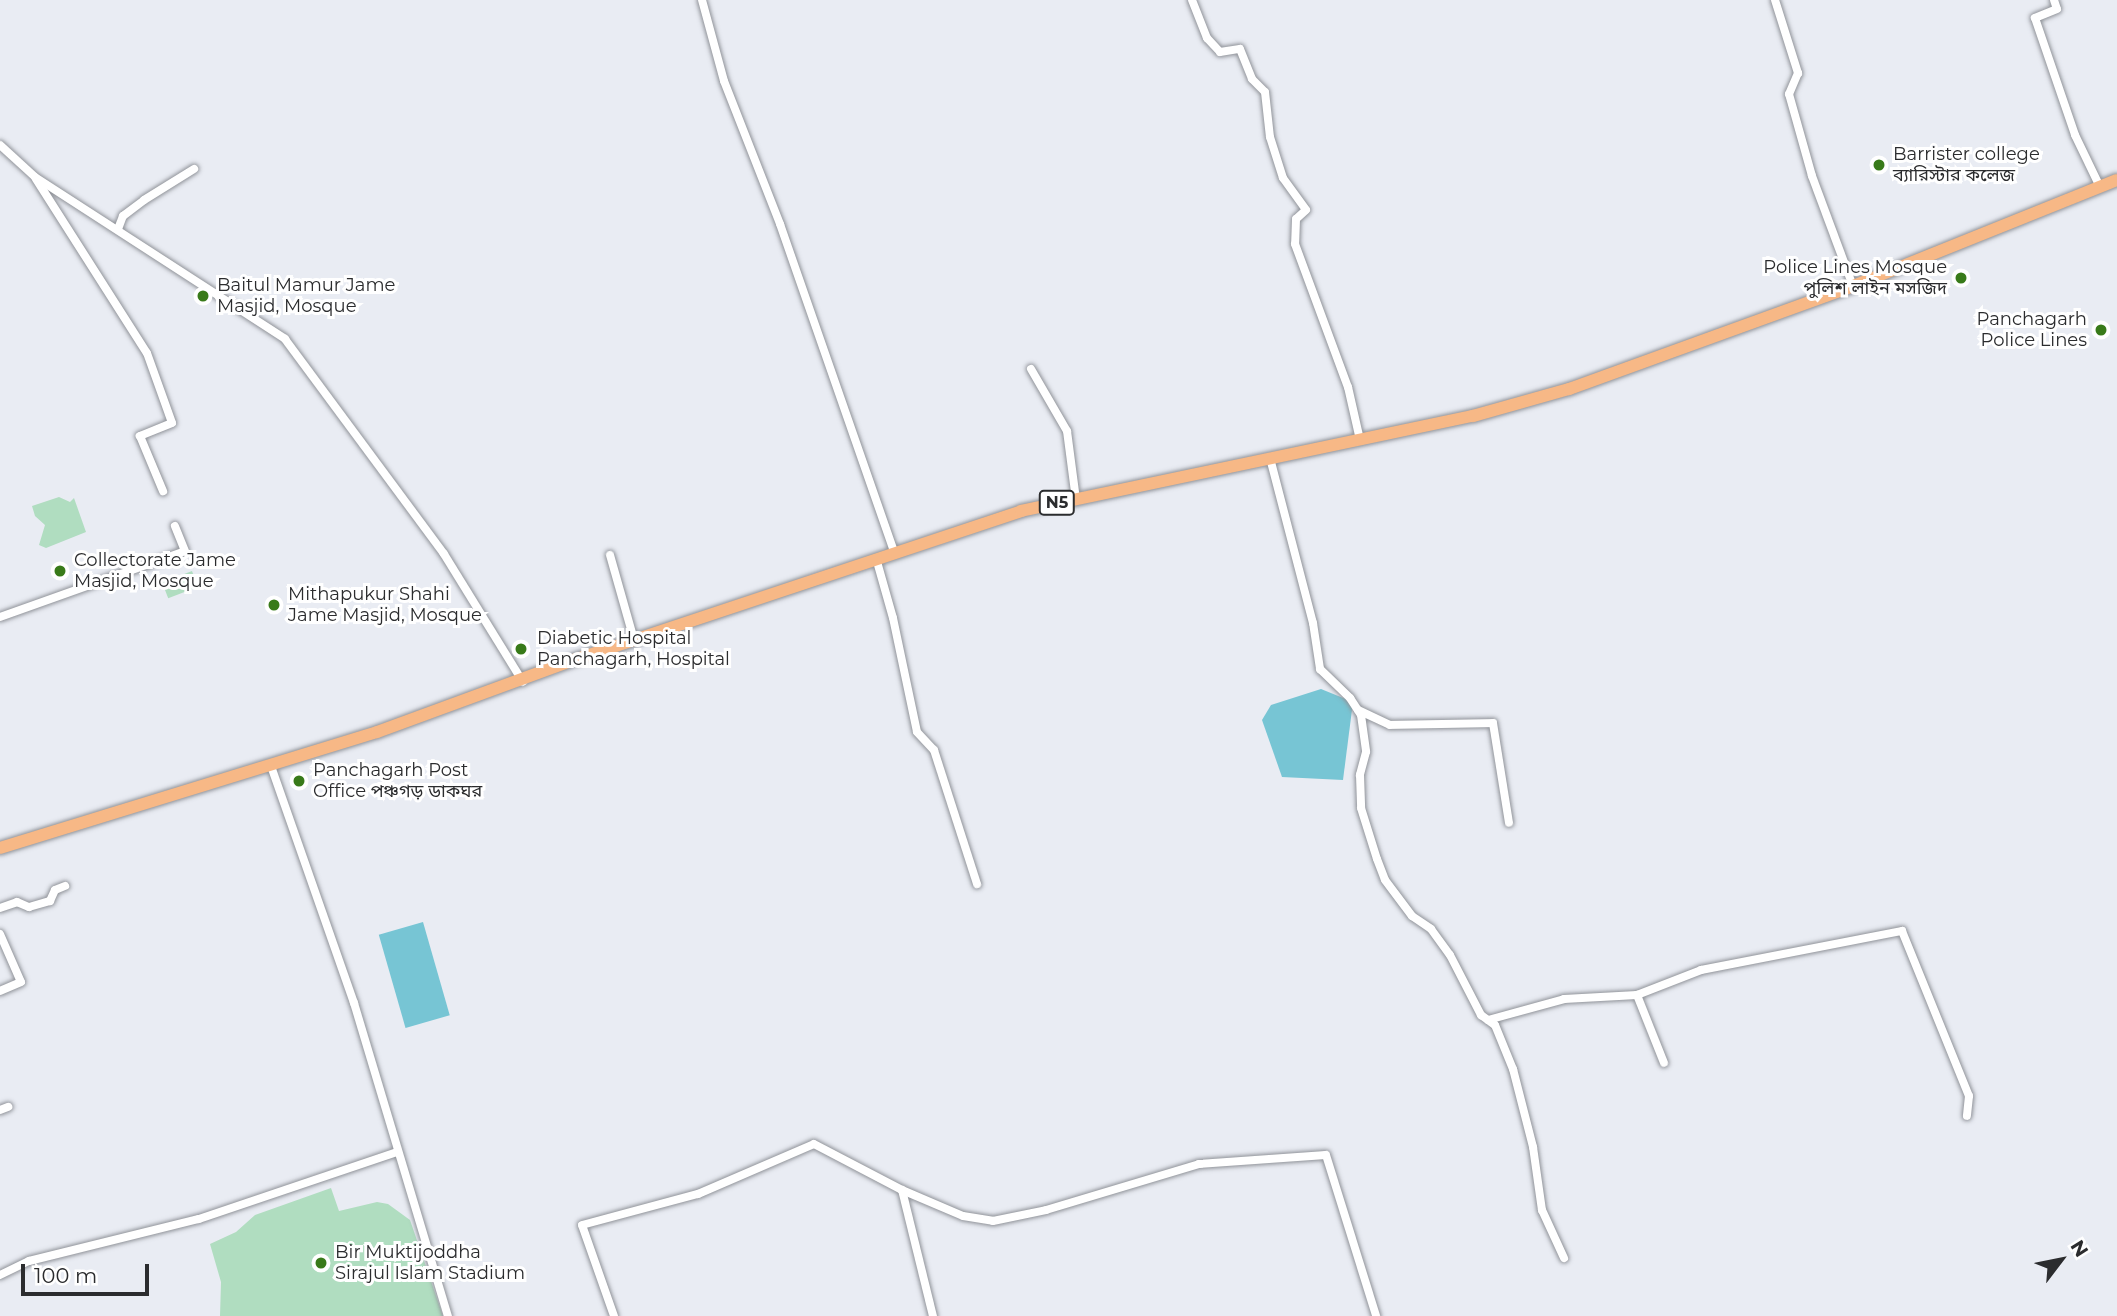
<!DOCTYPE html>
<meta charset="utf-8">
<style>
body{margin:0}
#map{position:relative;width:2117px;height:1316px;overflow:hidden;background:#e9ecf3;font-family:Montserrat,"Noto Sans Bengali",sans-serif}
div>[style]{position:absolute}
.green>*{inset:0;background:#b0ddc0;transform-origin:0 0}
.water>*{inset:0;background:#77c5d4;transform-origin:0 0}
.roads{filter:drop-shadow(0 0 2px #909399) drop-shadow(0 0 2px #909399)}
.minor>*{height:8px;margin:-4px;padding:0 4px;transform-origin:4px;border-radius:4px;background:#fff}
.trunk>*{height:12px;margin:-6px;padding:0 6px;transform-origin:6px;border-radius:6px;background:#f7b886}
.dots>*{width:19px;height:19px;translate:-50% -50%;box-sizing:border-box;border:4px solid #fff;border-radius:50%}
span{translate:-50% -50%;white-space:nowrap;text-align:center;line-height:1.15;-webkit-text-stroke:6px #fff;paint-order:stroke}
.shield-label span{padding:2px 5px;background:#fff;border:2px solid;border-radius:5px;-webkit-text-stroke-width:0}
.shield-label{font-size:16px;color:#2b2c2e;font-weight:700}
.poi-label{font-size:18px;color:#2b2c2e}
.left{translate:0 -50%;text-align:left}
.right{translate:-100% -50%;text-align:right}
.north{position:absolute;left:2026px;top:1225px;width:70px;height:70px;-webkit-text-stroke:5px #fff;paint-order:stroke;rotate:58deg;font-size:19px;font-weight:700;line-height:28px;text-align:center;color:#2b2c2e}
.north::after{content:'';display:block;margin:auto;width:24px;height:32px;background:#2b2c2e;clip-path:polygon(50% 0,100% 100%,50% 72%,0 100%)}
.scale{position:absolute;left:21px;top:1264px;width:128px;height:32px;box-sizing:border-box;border:4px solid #2b2c2e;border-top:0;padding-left:9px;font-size:21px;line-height:24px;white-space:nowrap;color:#2b2c2e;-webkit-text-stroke:5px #fff;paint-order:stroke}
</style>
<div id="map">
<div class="green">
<i style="clip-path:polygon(59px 497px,70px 502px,74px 498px,86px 532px,46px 548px,39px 545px,45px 525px,35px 516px,32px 506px)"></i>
<i style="left:192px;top:571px;width:17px;height:32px;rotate:69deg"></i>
<i style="clip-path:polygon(331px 1188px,339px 1211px,377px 1202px,388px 1204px,410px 1220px,443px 1316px,220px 1316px,221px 1282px,210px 1244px,236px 1232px,255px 1215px)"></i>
</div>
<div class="water">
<i style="clip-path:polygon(1321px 689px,1353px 702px,1343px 780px,1282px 777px,1262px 720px,1271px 705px)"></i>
<i style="left:423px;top:922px;width:97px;height:46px;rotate:74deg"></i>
</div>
<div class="roads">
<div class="minor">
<i style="left:702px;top:0;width:84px;rotate:74.8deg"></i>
<i style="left:724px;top:81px;width:154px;rotate:68.6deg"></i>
<i style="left:780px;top:224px;width:347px;rotate:70.8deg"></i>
<i style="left:1192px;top:0;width:41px;rotate:68.5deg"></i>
<i style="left:1207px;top:38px;width:19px;rotate:47deg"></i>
<i style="left:1220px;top:52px;width:20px;rotate:-9deg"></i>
<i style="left:1240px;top:49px;width:32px;rotate:68deg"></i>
<i style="left:1252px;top:79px;width:18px;rotate:45deg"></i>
<i style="left:1265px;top:92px;width:45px;rotate:83.7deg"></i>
<i style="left:1270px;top:137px;width:43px;rotate:72.4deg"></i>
<i style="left:1283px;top:178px;width:39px;rotate:54deg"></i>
<i style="left:1306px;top:210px;width:13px;rotate:138deg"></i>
<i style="left:1296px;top:219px;width:25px;rotate:92deg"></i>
<i style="left:1295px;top:244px;width:153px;rotate:69.7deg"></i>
<i style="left:1348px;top:387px;width:54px;rotate:77.2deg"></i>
<i style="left:1775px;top:0;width:77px;rotate:72.5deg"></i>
<i style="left:1798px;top:73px;width:23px;rotate:113deg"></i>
<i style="left:1789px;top:94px;width:85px;rotate:74.3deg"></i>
<i style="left:1812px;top:176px;width:117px;rotate:69.6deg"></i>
<i style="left:2054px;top:0;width:9px;rotate:72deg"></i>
<i style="left:2057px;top:9px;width:24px;rotate:158deg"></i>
<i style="left:2035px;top:18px;width:124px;rotate:71.1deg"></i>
<i style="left:2075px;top:135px;width:58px;rotate:64.3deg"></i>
<i style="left:0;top:145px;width:47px;rotate:42.4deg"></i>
<i style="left:35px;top:177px;width:298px;rotate:32.9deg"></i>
<i style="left:285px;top:339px;width:267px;rotate:53.5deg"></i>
<i style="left:444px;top:554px;width:150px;rotate:58.3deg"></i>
<i style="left:36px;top:179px;width:206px;rotate:57.5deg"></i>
<i style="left:147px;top:353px;width:74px;rotate:70.3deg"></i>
<i style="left:172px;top:423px;width:35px;rotate:158deg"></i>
<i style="left:140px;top:436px;width:60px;rotate:67.3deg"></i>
<i style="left:118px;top:229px;width:14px;rotate:-69deg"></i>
<i style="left:123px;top:216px;width:26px;rotate:-37deg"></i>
<i style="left:144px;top:200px;width:59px;rotate:-31.8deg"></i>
<i style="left:1031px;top:369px;width:72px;rotate:59.9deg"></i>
<i style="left:1067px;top:431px;width:69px;rotate:82.5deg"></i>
<i style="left:1270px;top:458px;width:171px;rotate:75.4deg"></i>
<i style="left:1313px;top:623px;width:47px;rotate:81.3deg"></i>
<i style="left:1320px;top:669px;width:42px;rotate:44deg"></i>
<i style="left:1350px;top:698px;width:20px;rotate:57deg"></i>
<i style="left:1361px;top:715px;width:37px;rotate:82deg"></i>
<i style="left:1366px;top:752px;width:24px;rotate:105deg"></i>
<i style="left:1360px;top:775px;width:33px;rotate:88deg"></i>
<i style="left:1361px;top:808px;width:53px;rotate:72.6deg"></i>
<i style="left:1377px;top:859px;width:22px;rotate:69deg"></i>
<i style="left:1385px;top:880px;width:45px;rotate:53.1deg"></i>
<i style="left:1412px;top:916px;width:23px;rotate:34deg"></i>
<i style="left:1431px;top:929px;width:32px;rotate:54deg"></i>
<i style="left:1450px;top:955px;width:68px;rotate:62.7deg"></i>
<i style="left:1481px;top:1015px;width:17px;rotate:36deg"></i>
<i style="left:1495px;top:1025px;width:48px;rotate:67.8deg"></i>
<i style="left:1513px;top:1069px;width:81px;rotate:75.6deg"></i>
<i style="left:1533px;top:1147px;width:64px;rotate:81.9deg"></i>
<i style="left:1542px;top:1210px;width:53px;rotate:65.4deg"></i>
<i style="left:610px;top:555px;width:88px;rotate:74.2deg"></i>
<i style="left:876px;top:558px;width:62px;rotate:74.2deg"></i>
<i style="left:893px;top:618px;width:116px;rotate:78.1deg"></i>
<i style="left:917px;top:732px;width:25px;rotate:47deg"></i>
<i style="left:934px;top:750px;width:141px;rotate:72.2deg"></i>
<i style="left:0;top:617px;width:196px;rotate:-19.6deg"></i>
<i style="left:185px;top:551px;width:27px;rotate:-112deg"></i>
<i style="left:1358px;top:710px;width:35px;rotate:25deg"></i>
<i style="left:1390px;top:725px;width:103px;rotate:-1.1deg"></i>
<i style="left:1493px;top:723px;width:101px;rotate:80.9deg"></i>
<i style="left:271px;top:766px;width:251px;rotate:70.7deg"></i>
<i style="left:354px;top:1003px;width:327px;rotate:73.3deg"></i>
<i style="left:0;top:908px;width:18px;rotate:-19deg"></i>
<i style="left:17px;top:902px;width:13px;rotate:23deg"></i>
<i style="left:29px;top:907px;width:22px;rotate:-16deg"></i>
<i style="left:50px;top:901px;width:12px;rotate:-66deg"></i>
<i style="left:55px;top:890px;width:11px;rotate:-22deg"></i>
<i style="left:0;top:934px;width:52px;rotate:66.4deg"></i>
<i style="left:21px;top:982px;width:23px;rotate:157deg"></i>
<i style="left:1637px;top:995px;width:69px;rotate:-21.3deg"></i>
<i style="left:1701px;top:970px;width:205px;rotate:-11deg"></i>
<i style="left:1902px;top:931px;width:178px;rotate:67.9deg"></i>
<i style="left:1969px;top:1096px;width:20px;rotate:96deg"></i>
<i style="left:1488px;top:1020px;width:79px;rotate:-15.4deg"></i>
<i style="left:1564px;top:999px;width:73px;rotate:-3.1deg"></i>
<i style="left:1637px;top:995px;width:73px;rotate:68.3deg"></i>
<i style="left:0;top:1110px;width:9px;rotate:-21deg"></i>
<i style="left:902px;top:1190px;width:130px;rotate:76.2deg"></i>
<i style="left:0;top:1275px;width:32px;rotate:-26deg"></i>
<i style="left:29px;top:1261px;width:175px;rotate:-13.9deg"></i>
<i style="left:199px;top:1219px;width:209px;rotate:-18.7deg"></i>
<i style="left:614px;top:1316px;width:96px;rotate:-109.4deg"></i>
<i style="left:582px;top:1225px;width:120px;rotate:-15deg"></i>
<i style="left:698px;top:1194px;width:126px;rotate:-23.3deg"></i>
<i style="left:814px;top:1144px;width:99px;rotate:27.6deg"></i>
<i style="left:902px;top:1190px;width:66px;rotate:23.1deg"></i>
<i style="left:963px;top:1216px;width:30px;rotate:9deg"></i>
<i style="left:993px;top:1221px;width:54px;rotate:-11.7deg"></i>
<i style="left:1046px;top:1210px;width:160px;rotate:-16.7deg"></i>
<i style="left:1199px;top:1164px;width:127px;rotate:-4.1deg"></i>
<i style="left:1326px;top:1155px;width:169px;rotate:72.7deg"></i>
</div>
<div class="trunk">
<i style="left:0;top:848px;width:394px;rotate:-17.1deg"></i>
<i style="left:377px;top:732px;width:213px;rotate:-20.1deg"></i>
<i style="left:577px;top:659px;width:468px;rotate:-18.4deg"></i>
<i style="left:1021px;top:511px;width:462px;rotate:-11.9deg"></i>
<i style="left:1473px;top:416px;width:100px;rotate:-15.7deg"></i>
<i style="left:1569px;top:389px;width:302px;rotate:-19.9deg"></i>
<i style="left:1853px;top:286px;width:284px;rotate:-21.9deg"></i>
</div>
</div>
<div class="dots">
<i style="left:1879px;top:165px;background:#387a19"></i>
<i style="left:1961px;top:278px;background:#387a19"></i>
<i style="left:203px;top:296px;background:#387a19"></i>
<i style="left:2101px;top:330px;background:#387a19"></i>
<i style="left:60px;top:571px;background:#387a19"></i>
<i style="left:274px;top:605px;background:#387a19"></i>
<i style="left:521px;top:649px;background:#387a19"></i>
<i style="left:299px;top:781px;background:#387a19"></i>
<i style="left:321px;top:1263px;background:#387a19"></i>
</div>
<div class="shield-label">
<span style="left:1057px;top:503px">N5</span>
</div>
<div class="poi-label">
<span class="left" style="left:1893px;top:165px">Barrister college<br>ব্যারিস্টার কলেজ</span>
<span class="right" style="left:1947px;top:278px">Police Lines Mosque<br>পুলিশ লাইন মসজিদ</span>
<span class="left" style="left:217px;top:296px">Baitul Mamur Jame<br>Masjid, Mosque</span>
<span class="right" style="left:2087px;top:330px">Panchagarh<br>Police Lines</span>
<span class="left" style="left:74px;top:571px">Collectorate Jame<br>Masjid, Mosque</span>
<span class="left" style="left:288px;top:605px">Mithapukur Shahi<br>Jame Masjid, Mosque</span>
<span class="left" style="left:537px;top:649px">Diabetic Hospital<br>Panchagarh, Hospital</span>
<span class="left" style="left:313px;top:781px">Panchagarh Post<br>Office পঞ্চগড় ডাকঘর</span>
<span class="left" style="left:335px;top:1263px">Bir Muktijoddha<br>Sirajul Islam Stadium</span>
</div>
<div class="north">N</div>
<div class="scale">100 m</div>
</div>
